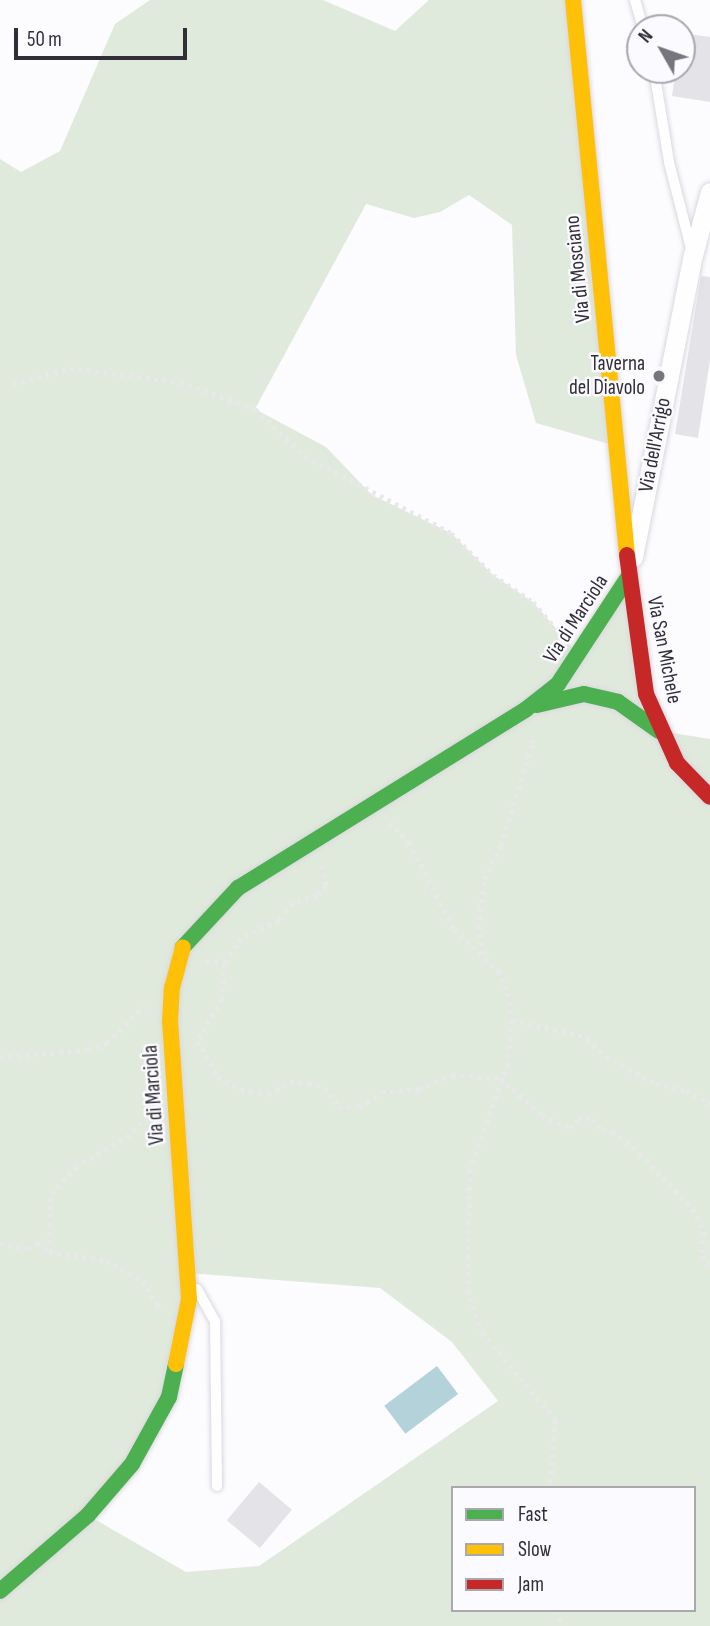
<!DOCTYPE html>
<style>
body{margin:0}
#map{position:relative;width:710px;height:1626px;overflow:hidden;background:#fcfbfe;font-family:"Sofia Sans Condensed",sans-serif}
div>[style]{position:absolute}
.green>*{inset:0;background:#e0eadc}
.water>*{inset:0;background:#b4d2da;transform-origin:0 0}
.building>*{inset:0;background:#e3e3e8;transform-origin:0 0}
.path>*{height:4.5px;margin-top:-2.25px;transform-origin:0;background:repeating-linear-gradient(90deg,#e8e7e9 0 3.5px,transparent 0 8.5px)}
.roads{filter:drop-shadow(0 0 2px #dad8de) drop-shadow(0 0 2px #dad8de)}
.lane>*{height:10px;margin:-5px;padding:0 5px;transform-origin:5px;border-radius:5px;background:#fffeff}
.street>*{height:19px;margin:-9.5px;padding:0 9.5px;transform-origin:9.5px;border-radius:9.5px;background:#fffeff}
.fast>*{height:16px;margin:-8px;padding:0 8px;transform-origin:8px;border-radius:8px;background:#4caf50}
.slow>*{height:16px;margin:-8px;padding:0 8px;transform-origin:8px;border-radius:8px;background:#ffc107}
.jam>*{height:16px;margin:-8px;padding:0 8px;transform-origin:8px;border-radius:8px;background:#c62828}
.dots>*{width:19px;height:19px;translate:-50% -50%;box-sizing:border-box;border:4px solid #fbfaff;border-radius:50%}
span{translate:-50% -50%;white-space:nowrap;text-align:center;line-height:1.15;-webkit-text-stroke:5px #fbfaff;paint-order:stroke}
.street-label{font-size:21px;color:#312e37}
.poi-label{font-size:21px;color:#312e37}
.right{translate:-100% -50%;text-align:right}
.legend{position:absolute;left:451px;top:1486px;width:245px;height:126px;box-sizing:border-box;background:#fbfaff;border:2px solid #aaa8af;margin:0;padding:9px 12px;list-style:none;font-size:21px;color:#312e37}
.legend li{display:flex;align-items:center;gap:14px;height:35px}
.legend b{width:35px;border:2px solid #aaa8af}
.north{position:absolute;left:626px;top:14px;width:70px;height:70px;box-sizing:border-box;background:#fbfaff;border:2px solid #aaa8af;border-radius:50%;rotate:310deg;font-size:19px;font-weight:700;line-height:28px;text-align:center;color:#312e37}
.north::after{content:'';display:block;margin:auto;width:24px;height:32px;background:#78767d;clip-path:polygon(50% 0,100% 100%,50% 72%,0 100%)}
.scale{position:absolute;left:14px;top:28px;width:173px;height:32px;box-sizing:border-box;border:4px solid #312e37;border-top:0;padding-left:9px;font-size:21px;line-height:24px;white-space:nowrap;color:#312e37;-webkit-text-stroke:5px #fbfaff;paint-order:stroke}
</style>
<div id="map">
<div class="green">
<i style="clip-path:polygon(evenodd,150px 0,323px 0,395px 31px,429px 0,573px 0,616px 446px,536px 423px,516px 355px,512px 225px,469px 195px,440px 212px,414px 218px,366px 204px,255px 409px,326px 447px,372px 495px,451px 533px,493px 575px,533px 602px,580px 656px,629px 576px,660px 731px,710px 739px,710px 1626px,0 1626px,0 159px,21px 172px,60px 151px,115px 24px,150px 0,188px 1273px,380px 1288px,452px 1342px,498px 1401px,259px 1566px,186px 1572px,89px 1516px,169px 1397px,188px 1273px,150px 0,453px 1488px,694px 1488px,694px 1610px,453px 1610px,453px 1488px)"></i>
</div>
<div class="water">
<i style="left:437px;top:1366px;width:35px;height:66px;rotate:53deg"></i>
</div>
<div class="building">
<i style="clip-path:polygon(682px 33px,710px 37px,710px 102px,672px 96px,676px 70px,682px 70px)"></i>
<i style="clip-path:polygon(701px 276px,710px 277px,710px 360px,698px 438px,675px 434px)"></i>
<i style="left:259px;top:1482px;width:43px;height:50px;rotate:40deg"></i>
</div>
<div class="path">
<i style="left:13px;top:384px;width:59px;rotate:-15.7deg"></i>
<i style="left:70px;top:368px;width:111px;rotate:7.3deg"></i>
<i style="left:180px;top:382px;width:80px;rotate:19.8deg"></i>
<i style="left:255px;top:409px;width:69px;rotate:43.2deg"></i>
<i style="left:305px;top:456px;width:165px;rotate:27.8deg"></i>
<i style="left:451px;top:533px;width:59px;rotate:45deg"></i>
<i style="left:493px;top:575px;width:48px;rotate:34deg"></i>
<i style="left:533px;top:602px;width:46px;rotate:49.4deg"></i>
<i style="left:390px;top:822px;width:28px;rotate:46deg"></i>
<i style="left:409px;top:842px;width:98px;rotate:62.7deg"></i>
<i style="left:454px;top:929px;width:62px;rotate:43deg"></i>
<i style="left:499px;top:971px;width:24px;rotate:68deg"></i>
<i style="left:508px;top:993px;width:27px;rotate:82deg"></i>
<i style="left:512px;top:1020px;width:44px;rotate:95.2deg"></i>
<i style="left:508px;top:1064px;width:113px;rotate:109.7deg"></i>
<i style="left:470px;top:1170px;width:120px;rotate:91deg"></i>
<i style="left:468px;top:1290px;width:45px;rotate:72deg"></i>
<i style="left:482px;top:1333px;width:114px;rotate:49.6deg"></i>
<i style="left:556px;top:1420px;width:68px;rotate:95deg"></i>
<i style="left:322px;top:865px;width:21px;rotate:79deg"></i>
<i style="left:326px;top:886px;width:13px;rotate:132deg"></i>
<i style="left:317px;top:896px;width:26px;rotate:164deg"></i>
<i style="left:292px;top:903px;width:22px;rotate:126deg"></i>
<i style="left:279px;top:921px;width:42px;rotate:155.9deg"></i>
<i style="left:241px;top:938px;width:30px;rotate:123deg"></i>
<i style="left:225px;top:963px;width:36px;rotate:95deg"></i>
<i style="left:222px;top:999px;width:48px;rotate:119.7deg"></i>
<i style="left:198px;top:1041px;width:41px;rotate:60.9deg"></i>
<i style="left:218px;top:1077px;width:26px;rotate:29deg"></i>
<i style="left:241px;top:1090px;width:27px;rotate:8deg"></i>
<i style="left:268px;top:1094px;width:25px;rotate:-29deg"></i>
<i style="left:290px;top:1082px;width:18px;rotate:3deg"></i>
<i style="left:308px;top:1083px;width:17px;rotate:13deg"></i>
<i style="left:325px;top:1087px;width:24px;rotate:55deg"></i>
<i style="left:339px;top:1107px;width:20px"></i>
<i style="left:359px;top:1107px;width:27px;rotate:-33deg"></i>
<i style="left:382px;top:1092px;width:37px;rotate:-5deg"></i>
<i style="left:419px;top:1089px;width:36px;rotate:-23deg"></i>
<i style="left:452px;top:1075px;width:48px;rotate:3.6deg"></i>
<i style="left:500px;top:1078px;width:56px;rotate:41.4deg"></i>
<i style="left:542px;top:1115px;width:31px;rotate:25deg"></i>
<i style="left:570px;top:1128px;width:12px;rotate:-48deg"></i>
<i style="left:578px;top:1119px;width:15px"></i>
<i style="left:593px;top:1119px;width:14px;rotate:51deg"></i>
<i style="left:602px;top:1130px;width:10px;rotate:11deg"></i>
<i style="left:612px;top:1132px;width:35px;rotate:37deg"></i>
<i style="left:640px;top:1153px;width:77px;rotate:46.6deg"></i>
<i style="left:693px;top:1209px;width:25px;rotate:64deg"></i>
<i style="left:704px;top:1232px;width:24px;rotate:95deg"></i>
<i style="left:702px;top:1256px;width:16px;rotate:60deg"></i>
<i style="left:484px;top:954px;width:27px;rotate:-103deg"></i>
<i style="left:478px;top:928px;width:49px;rotate:-83deg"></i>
<i style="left:484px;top:879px;width:37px;rotate:-63deg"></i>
<i style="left:501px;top:846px;width:108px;rotate:-73.2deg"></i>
<i style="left:532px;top:743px;width:9px;rotate:-117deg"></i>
<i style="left:206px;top:962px;width:21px;rotate:-3deg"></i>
<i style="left:512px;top:1020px;width:78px;rotate:13.3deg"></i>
<i style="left:588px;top:1038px;width:26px;rotate:47deg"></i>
<i style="left:606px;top:1057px;width:57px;rotate:28.4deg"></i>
<i style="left:656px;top:1084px;width:31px;rotate:13deg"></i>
<i style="left:686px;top:1091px;width:27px;rotate:27deg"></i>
<i style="left:0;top:1057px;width:88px;rotate:-4.5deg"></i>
<i style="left:88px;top:1050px;width:20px;rotate:-20deg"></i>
<i style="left:107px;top:1043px;width:53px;rotate:-44.2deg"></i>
<i style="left:0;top:1244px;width:28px;rotate:10deg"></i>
<i style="left:28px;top:1249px;width:11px;rotate:-34deg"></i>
<i style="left:37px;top:1243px;width:15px;rotate:37deg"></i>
<i style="left:49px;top:1252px;width:58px;rotate:-88deg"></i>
<i style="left:51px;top:1194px;width:36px;rotate:-48deg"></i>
<i style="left:75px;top:1167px;width:60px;rotate:-30deg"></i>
<i style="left:127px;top:1137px;width:37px;rotate:-45deg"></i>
<i style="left:49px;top:1252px;width:58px;rotate:9deg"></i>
<i style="left:106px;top:1261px;width:42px;rotate:28.4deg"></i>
<i style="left:143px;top:1281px;width:26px;rotate:61deg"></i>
<i style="left:156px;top:1304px;width:9px;rotate:27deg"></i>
<i style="left:556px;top:1610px;width:17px;rotate:66deg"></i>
</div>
<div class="roads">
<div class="lane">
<i style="left:635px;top:0;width:29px;rotate:74deg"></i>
<i style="left:654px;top:70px;width:93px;rotate:80.7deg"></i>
<i style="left:669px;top:162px;width:89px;rotate:75.7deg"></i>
<i style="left:197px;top:1289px;width:37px;rotate:61deg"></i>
<i style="left:215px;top:1321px;width:165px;rotate:89.3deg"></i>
</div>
<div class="street">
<i style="left:633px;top:557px;width:308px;rotate:-78.8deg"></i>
<i style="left:693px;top:255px;width:65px;rotate:-74.9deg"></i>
</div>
<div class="fast">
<i style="left:537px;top:705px;width:48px;rotate:-13.2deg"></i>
<i style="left:584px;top:694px;width:35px;rotate:13deg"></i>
<i style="left:618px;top:702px;width:50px;rotate:35.3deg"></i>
<i style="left:183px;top:947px;width:81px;rotate:-47deg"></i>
<i style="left:238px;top:888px;width:338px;rotate:-31.8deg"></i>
<i style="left:525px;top:710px;width:42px;rotate:-38.2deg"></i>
<i style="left:558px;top:684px;width:129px;rotate:-56.7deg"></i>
<i style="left:0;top:1591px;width:116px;rotate:-40.8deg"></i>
<i style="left:88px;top:1515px;width:67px;rotate:-49.2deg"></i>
<i style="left:132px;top:1464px;width:77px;rotate:-61.1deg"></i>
<i style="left:169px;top:1397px;width:34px;rotate:-78deg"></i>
</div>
<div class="slow">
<i style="left:573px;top:0;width:558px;rotate:84.44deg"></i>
<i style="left:176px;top:1364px;width:66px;rotate:-78.7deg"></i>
<i style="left:189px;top:1299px;width:278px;rotate:-93.9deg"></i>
<i style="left:170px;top:1022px;width:34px;rotate:-87deg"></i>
<i style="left:172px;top:988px;width:42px;rotate:-75deg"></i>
</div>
<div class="jam">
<i style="left:627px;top:555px;width:140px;rotate:82.2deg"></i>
<i style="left:646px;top:694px;width:76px;rotate:65.8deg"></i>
<i style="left:677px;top:763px;width:47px;rotate:45.9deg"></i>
</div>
</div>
<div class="dots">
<i style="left:659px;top:376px;background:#78767d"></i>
</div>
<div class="street-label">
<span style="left:578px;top:269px;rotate:-96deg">Via di Mosciano</span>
<span style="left:655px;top:445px;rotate:-79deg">Via dell'Arrigo</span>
<span style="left:576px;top:619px;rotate:-57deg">Via di Marciola</span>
<span style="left:664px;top:650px;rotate:79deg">Via San Michele</span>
<span style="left:154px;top:1095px;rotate:-94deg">Via di Marciola</span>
</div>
<div class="poi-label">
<span class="right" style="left:645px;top:376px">Taverna<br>del Diavolo</span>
</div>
<ul class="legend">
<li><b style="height:9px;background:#4caf50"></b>Fast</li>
<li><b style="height:9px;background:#ffc107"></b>Slow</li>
<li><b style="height:9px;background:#c62828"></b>Jam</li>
</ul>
<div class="north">N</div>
<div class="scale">50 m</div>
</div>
